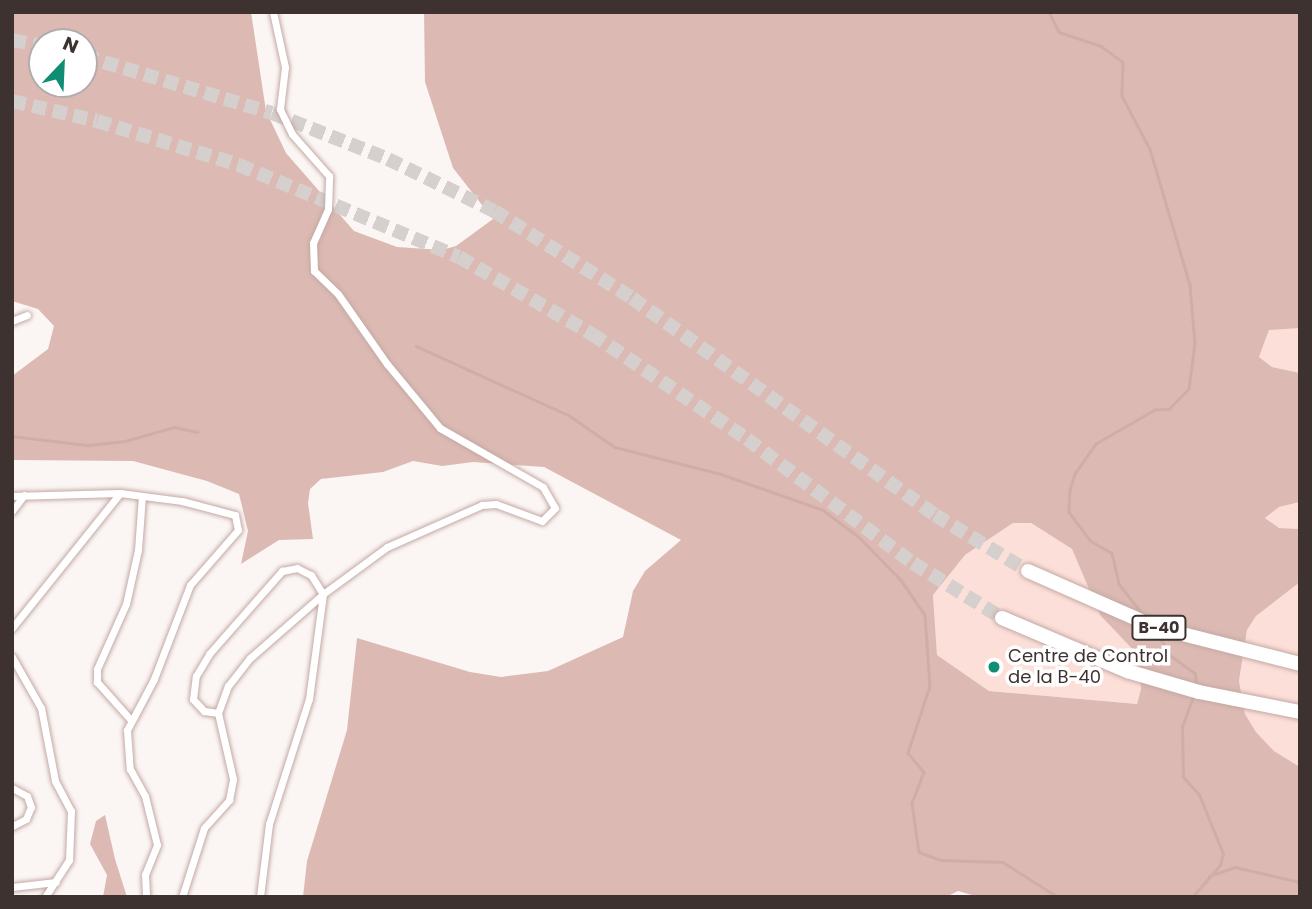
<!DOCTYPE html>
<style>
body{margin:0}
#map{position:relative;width:1312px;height:909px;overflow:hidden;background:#fbf6f4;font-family:Poppins,sans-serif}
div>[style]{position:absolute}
.green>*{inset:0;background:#fddfd9}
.forest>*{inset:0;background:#dcbab3}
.stream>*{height:2.5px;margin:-1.25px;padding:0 1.25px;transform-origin:1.25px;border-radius:1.25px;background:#d0aea7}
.highway-tunnel>*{height:14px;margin-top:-7px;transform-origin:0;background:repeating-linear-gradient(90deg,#d5cfcd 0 14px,transparent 0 21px)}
.roads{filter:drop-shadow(0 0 2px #c4a9a4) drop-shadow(0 0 2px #c4a9a4)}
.street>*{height:7px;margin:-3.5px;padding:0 3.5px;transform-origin:3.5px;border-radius:3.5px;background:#fff}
.highway>*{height:14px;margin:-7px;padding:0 7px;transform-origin:7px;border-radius:7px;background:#fff}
.dots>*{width:19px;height:19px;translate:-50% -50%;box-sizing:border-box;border:4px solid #fff;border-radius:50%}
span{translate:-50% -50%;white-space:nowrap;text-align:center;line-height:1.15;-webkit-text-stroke:7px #fff;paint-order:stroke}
.shield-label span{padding:2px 5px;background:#fff;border:2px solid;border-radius:5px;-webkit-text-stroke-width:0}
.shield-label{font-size:16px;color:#3d3230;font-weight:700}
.poi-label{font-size:18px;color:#3d3230}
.left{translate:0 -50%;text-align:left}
.frame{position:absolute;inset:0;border:14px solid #3d3230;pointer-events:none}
.north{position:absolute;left:28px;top:28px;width:70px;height:70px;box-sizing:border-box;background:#fff;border:2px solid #b1adac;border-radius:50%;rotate:23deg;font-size:19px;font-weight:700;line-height:28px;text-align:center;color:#3d3230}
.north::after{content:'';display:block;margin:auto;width:24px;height:32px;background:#108d72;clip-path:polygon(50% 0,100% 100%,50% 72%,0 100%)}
</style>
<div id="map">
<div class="green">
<i style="clip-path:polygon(1280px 327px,1300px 328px,1300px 373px,1272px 367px,1259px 357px,1269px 330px)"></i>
<i style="clip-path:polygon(1300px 502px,1300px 529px,1279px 528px,1265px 518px,1279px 507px)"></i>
<i style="clip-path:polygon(1013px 523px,1031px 523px,1072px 549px,1100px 615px,1137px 654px,1141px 689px,1137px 704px,989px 691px,937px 655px,933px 595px,965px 555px)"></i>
<i style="clip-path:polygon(1300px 582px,1300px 767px,1274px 751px,1256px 732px,1245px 714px,1239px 681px,1247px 630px,1256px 616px)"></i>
</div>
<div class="forest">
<i style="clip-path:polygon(evenodd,12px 12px,251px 12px,266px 111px,286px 153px,354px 231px,397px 247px,442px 250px,456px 246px,493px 219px,453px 168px,425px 82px,424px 12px,1300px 12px,1300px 328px,1269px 330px,1259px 357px,1272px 367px,1300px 373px,1300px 502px,1279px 507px,1265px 518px,1279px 528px,1300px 529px,1300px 582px,1256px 616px,1247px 630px,1239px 681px,1245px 714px,1256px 732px,1274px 751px,1300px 767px,1300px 897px,979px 897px,958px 891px,946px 897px,303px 897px,307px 861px,347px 730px,357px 638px,470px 672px,501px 677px,548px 671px,623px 637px,633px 591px,645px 571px,681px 540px,544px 467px,473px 462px,442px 466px,413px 461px,383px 472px,321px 479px,310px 489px,308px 503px,313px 539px,279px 540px,241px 564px,248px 531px,239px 494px,207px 481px,133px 461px,12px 460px,12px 376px,48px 349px,54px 326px,38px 309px,12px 301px,12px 12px,42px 42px,84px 42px,84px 84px,42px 84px,42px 42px,12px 12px,1013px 523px,1031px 523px,1072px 549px,1100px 615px,1137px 654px,1141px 689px,1137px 704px,989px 691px,937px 655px,933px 595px,965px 555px,1013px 523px)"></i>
<i style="clip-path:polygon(105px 815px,115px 859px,127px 897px,103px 897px,107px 875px,90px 844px,96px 821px)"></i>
</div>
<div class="stream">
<i style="left:1049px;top:12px;width:22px;rotate:63deg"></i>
<i style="left:1059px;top:32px;width:44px;rotate:18.4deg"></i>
<i style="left:1101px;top:46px;width:27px;rotate:36deg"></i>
<i style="left:1123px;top:62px;width:34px;rotate:92deg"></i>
<i style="left:1122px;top:96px;width:60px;rotate:62.2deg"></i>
<i style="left:1150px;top:149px;width:142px;rotate:73.6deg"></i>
<i style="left:1190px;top:285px;width:58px;rotate:85.1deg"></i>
<i style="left:1195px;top:343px;width:46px;rotate:97.4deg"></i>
<i style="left:1189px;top:389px;width:28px;rotate:134deg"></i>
<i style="left:1170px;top:409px;width:15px;rotate:176deg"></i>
<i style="left:1155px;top:410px;width:68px;rotate:150deg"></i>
<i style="left:1096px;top:444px;width:37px;rotate:125deg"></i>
<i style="left:1075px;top:474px;width:17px;rotate:107deg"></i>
<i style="left:1070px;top:490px;width:22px;rotate:93deg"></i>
<i style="left:1069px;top:512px;width:36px;rotate:53deg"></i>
<i style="left:1091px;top:541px;width:24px;rotate:30deg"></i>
<i style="left:1112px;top:553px;width:32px;rotate:77deg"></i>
<i style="left:1119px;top:584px;width:39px;rotate:52deg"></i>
<i style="left:416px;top:346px;width:169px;rotate:24.4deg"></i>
<i style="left:570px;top:416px;width:55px;rotate:34.6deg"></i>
<i style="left:615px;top:447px;width:109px;rotate:14.3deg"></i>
<i style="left:721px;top:474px;width:108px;rotate:19.4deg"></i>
<i style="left:823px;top:510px;width:45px;rotate:36.9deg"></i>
<i style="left:859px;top:537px;width:60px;rotate:45.7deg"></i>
<i style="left:901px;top:580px;width:42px;rotate:55.6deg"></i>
<i style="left:925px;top:615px;width:71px;rotate:86deg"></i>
<i style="left:930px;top:686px;width:71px;rotate:108.2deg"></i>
<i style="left:908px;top:753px;width:25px;rotate:50deg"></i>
<i style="left:924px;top:772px;width:33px;rotate:111deg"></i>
<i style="left:912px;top:803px;width:49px;rotate:81.9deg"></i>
<i style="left:919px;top:852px;width:23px;rotate:20deg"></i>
<i style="left:941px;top:860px;width:62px;rotate:1.8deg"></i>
<i style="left:1003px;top:862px;width:65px;rotate:32.5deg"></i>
<i style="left:12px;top:436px;width:77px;rotate:6.8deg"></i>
<i style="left:88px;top:445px;width:37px;rotate:-6deg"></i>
<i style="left:125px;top:441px;width:51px;rotate:-15.9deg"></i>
<i style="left:174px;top:427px;width:24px;rotate:12deg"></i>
<i style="left:1158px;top:634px;width:24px;rotate:60deg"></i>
<i style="left:1170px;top:655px;width:31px;rotate:36deg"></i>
<i style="left:1195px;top:673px;width:12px;rotate:81deg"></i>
<i style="left:1209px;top:876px;width:28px;rotate:-19deg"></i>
<i style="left:1235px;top:867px;width:67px;rotate:13deg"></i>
<i style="left:1192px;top:897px;width:43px;rotate:-48.8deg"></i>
<i style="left:1220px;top:865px;width:11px;rotate:-75deg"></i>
<i style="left:1223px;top:854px;width:64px;rotate:-112.1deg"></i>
<i style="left:1199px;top:795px;width:24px;rotate:-132deg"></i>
<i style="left:1183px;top:777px;width:50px;rotate:-91.1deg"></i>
<i style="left:1182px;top:727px;width:35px;rotate:-70deg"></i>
</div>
<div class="highway-tunnel">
<i style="left:12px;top:40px;width:31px;rotate:11deg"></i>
<i style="left:84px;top:56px;width:196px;rotate:16.9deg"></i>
<i style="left:272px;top:113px;width:125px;rotate:21.6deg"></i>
<i style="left:388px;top:159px;width:118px;rotate:26.1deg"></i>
<i style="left:494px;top:211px;width:163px;rotate:32.2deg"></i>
<i style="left:632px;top:298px;width:373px;rotate:35.6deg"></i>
<i style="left:935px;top:515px;width:109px;rotate:31.1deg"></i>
<i style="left:12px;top:101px;width:87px;rotate:13.2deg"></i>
<i style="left:97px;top:121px;width:149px;rotate:17.2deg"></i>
<i style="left:239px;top:165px;width:238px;rotate:22.7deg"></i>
<i style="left:459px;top:257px;width:154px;rotate:30.1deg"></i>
<i style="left:592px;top:334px;width:187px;rotate:34.1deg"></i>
<i style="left:747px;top:439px;width:207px;rotate:36.8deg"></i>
<i style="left:913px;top:563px;width:105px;rotate:31.7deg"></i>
</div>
<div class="roads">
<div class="street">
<i style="left:12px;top:321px;width:16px;rotate:-22deg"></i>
<i style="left:12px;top:496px;width:108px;rotate:-1.6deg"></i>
<i style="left:120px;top:493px;width:63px;rotate:7.4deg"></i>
<i style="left:182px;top:501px;width:55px;rotate:14.8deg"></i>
<i style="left:235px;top:515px;width:15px;rotate:79deg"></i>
<i style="left:238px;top:530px;width:73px;rotate:131.1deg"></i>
<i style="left:190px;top:585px;width:101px;rotate:111deg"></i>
<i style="left:154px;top:679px;width:58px;rotate:117.9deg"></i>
<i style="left:127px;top:730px;width:39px;rotate:86deg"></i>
<i style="left:130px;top:769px;width:31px;rotate:61deg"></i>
<i style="left:145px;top:796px;width:50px;rotate:76.2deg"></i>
<i style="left:157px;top:845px;width:32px;rotate:112deg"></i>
<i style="left:145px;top:875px;width:22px;rotate:87deg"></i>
<i style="left:12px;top:511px;width:20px;rotate:-53deg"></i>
<i style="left:12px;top:628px;width:173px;rotate:-51.3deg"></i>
<i style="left:12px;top:657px;width:59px;rotate:60.4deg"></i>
<i style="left:41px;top:708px;width:74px;rotate:79.1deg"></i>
<i style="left:55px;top:781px;width:34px;rotate:62deg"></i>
<i style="left:71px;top:811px;width:49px;rotate:92.3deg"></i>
<i style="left:69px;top:860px;width:44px;rotate:123deg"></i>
<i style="left:218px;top:713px;width:14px;rotate:-172deg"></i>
<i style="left:204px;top:711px;width:16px;rotate:-133deg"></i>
<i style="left:193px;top:699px;width:23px;rotate:-83deg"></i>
<i style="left:196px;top:676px;width:26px;rotate:-59deg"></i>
<i style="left:209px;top:654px;width:111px;rotate:-48.7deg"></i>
<i style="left:282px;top:571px;width:15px;rotate:-11deg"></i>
<i style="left:297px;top:568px;width:16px;rotate:27deg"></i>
<i style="left:311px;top:575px;width:22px;rotate:58deg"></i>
<i style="left:130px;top:719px;width:50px;rotate:-131.7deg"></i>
<i style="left:97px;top:682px;width:13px;rotate:-90deg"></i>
<i style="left:97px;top:669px;width:71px;rotate:-66deg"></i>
<i style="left:126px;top:604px;width:55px;rotate:-77.5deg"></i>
<i style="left:138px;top:550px;width:54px;rotate:-85.8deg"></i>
<i style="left:12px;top:788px;width:17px;rotate:28deg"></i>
<i style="left:27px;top:796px;width:12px;rotate:70deg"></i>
<i style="left:31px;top:807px;width:13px;rotate:113deg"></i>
<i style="left:26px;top:819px;width:16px;rotate:153deg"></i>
<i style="left:12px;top:887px;width:44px;rotate:-6.5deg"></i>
<i style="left:182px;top:897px;width:72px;rotate:-72.3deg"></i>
<i style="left:204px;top:828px;width:38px;rotate:-48deg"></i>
<i style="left:229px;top:800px;width:21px;rotate:-79deg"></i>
<i style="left:233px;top:779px;width:68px;rotate:-102.8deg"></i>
<i style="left:218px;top:713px;width:29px;rotate:-70deg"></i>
<i style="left:228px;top:686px;width:36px;rotate:-52deg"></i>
<i style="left:250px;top:658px;width:97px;rotate:-41.2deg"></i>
<i style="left:323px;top:594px;width:79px;rotate:-36.3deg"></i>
<i style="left:387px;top:547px;width:104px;rotate:-23.9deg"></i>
<i style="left:482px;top:505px;width:14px;rotate:-4deg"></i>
<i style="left:496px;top:504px;width:49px;rotate:20.3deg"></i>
<i style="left:542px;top:521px;width:18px;rotate:-45deg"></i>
<i style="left:555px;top:508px;width:24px;rotate:-120deg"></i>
<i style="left:543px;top:487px;width:119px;rotate:-150.2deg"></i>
<i style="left:440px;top:428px;width:83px;rotate:-129.6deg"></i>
<i style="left:387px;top:364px;width:85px;rotate:-125deg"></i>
<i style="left:338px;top:294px;width:33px;rotate:-136deg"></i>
<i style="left:314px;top:271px;width:28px;rotate:-92deg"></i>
<i style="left:313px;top:243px;width:37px;rotate:-66deg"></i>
<i style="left:328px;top:209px;width:33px;rotate:-88deg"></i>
<i style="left:329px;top:176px;width:56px;rotate:-131.4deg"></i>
<i style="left:292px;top:134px;width:28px;rotate:-116deg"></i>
<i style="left:280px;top:109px;width:42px;rotate:-83.2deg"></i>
<i style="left:285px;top:67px;width:56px;rotate:-102.3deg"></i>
<i style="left:260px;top:897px;width:74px;rotate:-83deg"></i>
<i style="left:269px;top:824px;width:131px;rotate:-72.3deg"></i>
<i style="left:309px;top:699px;width:106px;rotate:-82.4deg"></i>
</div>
<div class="highway">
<i style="left:1028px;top:571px;width:139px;rotate:23.8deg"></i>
<i style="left:1155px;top:627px;width:150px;rotate:14.3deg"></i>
<i style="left:1002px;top:618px;width:136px;rotate:23deg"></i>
<i style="left:1127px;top:671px;width:75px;rotate:16.3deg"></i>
<i style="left:1199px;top:692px;width:103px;rotate:11.2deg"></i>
</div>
</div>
<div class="dots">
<i style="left:994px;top:667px;background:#108d72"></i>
</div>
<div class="shield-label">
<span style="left:1159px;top:628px">B-40</span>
</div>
<div class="poi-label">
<span class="left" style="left:1008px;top:667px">Centre de Control<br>de la B-40</span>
</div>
<div class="frame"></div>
<div class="north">N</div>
</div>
